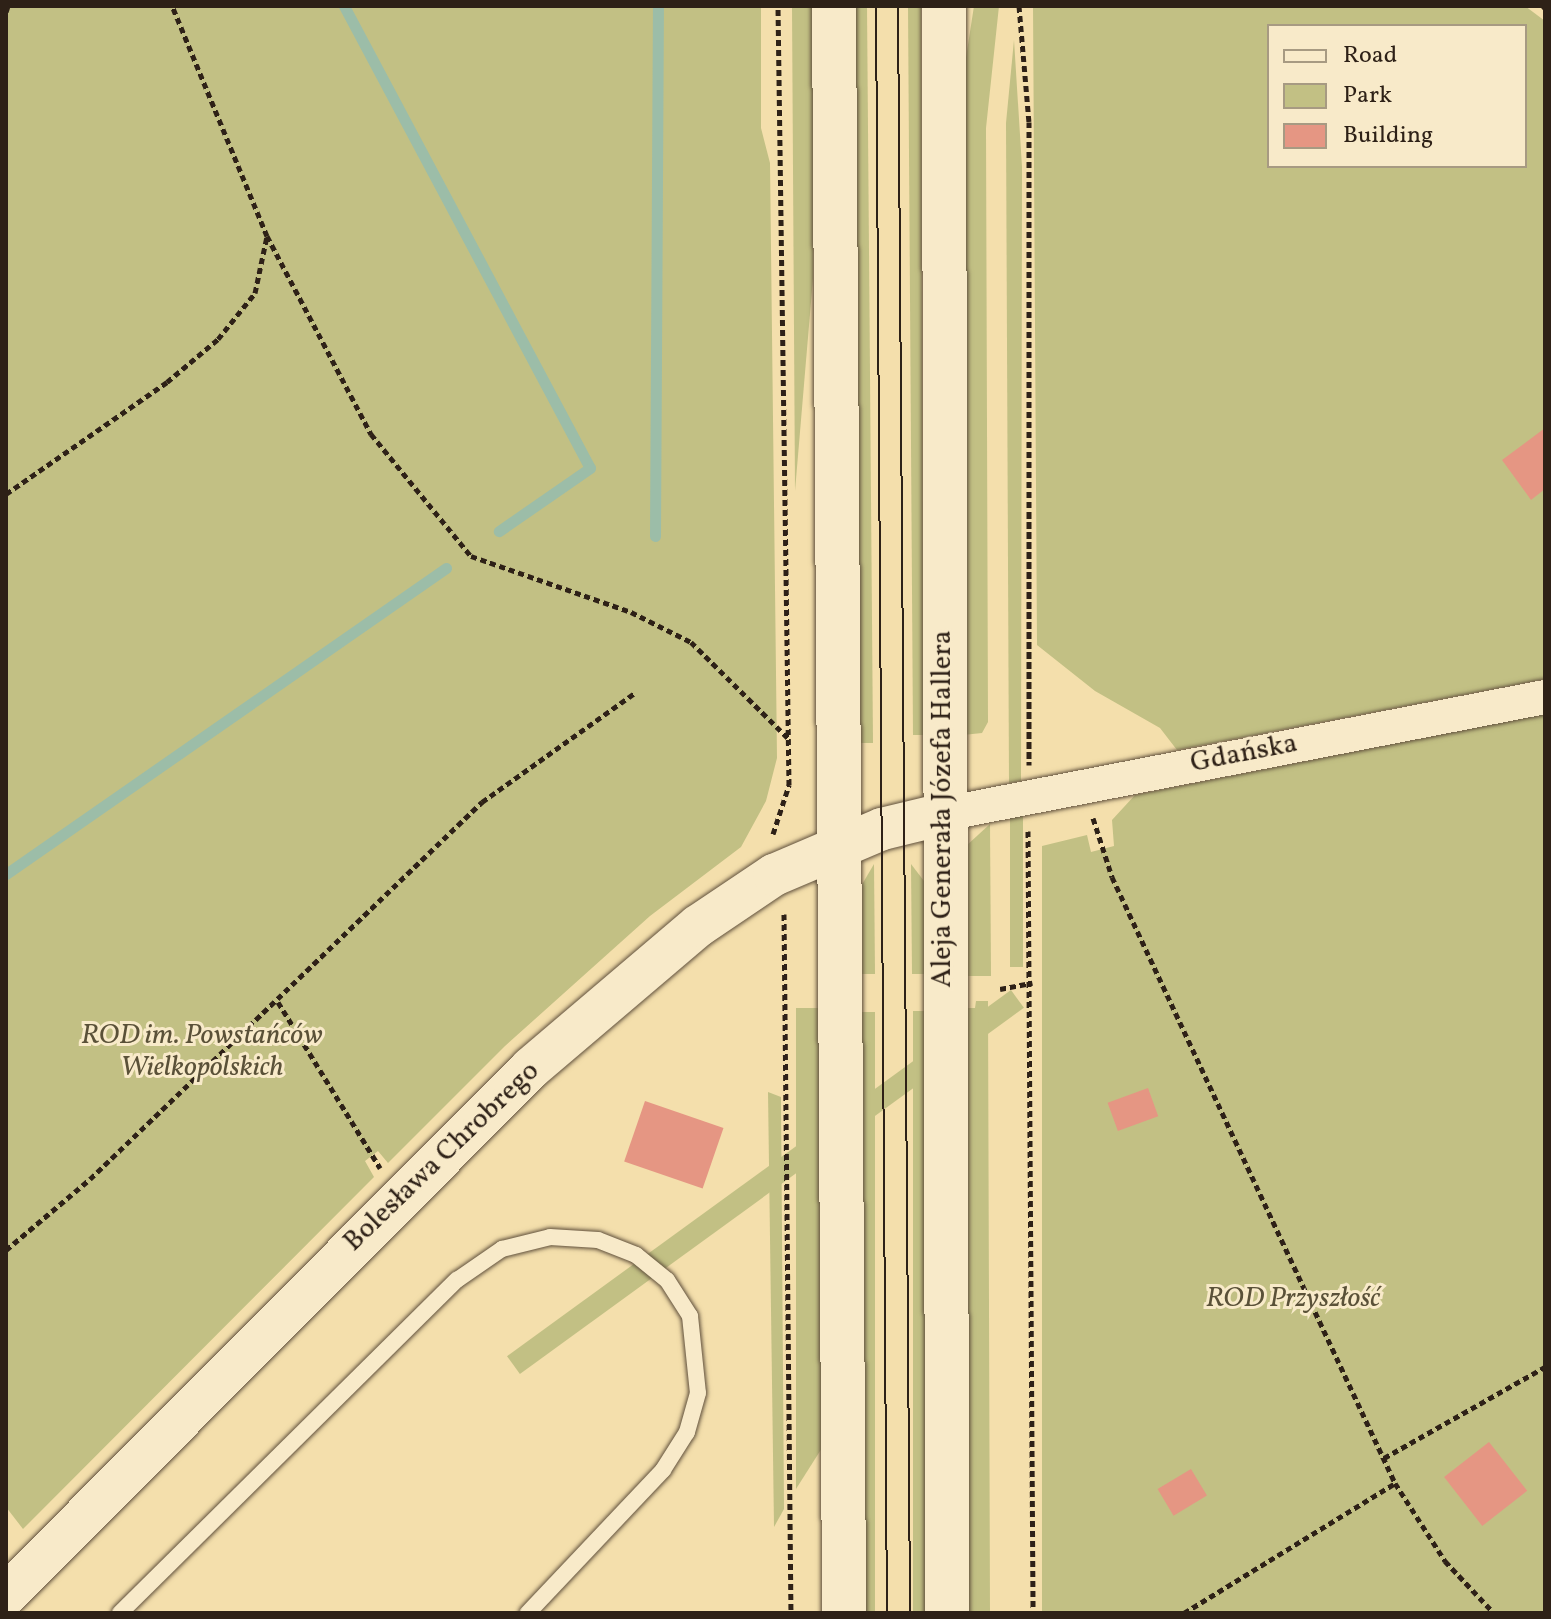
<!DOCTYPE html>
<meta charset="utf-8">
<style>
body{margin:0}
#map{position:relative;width:1551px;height:1619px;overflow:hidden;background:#f4dfac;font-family:Vollkorn,serif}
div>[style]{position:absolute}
.green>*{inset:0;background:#c2c084;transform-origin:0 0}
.stream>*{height:11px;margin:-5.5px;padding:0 5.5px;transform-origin:5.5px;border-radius:5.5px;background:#9cbda8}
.building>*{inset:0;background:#e59683;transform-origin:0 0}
.path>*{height:5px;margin-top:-2.5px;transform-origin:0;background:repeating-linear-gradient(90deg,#2e2117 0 6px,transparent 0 10px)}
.roads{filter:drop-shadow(0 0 2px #60503c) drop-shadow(0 0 2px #60503c)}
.service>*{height:16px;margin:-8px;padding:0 8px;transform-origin:8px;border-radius:8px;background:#f8eac9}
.minor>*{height:34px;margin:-17px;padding:0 17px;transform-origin:17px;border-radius:17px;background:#f8eac9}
.tertiary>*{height:42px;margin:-21px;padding:0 21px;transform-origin:21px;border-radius:21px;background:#f8eac9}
.secondary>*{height:44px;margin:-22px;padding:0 22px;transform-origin:22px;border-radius:22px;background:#f8eac9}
.tram>*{height:2px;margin:-1px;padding:0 1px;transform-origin:1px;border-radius:1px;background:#2e2117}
span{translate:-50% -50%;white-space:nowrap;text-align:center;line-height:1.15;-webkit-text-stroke:6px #f8eac9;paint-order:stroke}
.street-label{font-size:28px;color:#2e2117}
.park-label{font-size:28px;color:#5a5138;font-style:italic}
.frame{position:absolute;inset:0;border:8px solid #2e2117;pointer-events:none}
.legend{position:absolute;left:1267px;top:24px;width:260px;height:144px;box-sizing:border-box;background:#f8eac9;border:2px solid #a79a82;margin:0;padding:10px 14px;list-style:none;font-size:24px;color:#2e2117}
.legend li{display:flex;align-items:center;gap:16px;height:40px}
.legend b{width:40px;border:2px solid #a79a82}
</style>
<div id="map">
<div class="green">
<i style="clip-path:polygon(6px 6px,761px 6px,761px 128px,770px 163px,777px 758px,766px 801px,741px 847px,650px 916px,505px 1046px,388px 1163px,378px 1151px,365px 1161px,374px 1177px,23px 1529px,6px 1507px)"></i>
<i style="clip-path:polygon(792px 6px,814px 6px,813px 278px,795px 491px)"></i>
<i style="clip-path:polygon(855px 6px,867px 6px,873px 743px,859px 743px)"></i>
<i style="clip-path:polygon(908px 6px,921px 6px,923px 735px,913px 735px)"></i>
<i style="clip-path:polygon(974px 6px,999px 6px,986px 128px,988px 722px,982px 733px,963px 735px,963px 77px)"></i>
<i style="clip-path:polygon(evenodd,1033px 6px,1525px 6px,1545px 21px,1545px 679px,1177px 750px,1160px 728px,1095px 691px,1037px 645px,1033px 6px,1269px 26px,1525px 26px,1525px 166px,1269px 166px,1269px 26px)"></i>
<i style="clip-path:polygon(1014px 40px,1022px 167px,1021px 781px,1009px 783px,1006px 123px)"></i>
<i style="clip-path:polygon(1545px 714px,1545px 1613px,1042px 1613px,1042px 846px,1087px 835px,1091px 852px,1114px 846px,1112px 820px,1135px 795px)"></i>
<i style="left:1023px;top:816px;width:151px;height:13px;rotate:90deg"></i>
<i style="clip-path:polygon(990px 824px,991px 976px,964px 976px,966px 846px)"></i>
<i style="clip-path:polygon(874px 864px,875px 974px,860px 974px,860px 888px)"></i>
<i style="clip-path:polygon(911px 864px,924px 881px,925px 974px,912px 974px)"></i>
<i style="left:1011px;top:990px;width:22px;height:623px;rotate:54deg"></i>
<i style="clip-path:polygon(976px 1001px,988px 1001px,990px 1613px,967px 1613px,965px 1008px,975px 1008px)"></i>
<i style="clip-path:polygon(796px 1008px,820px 1008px,822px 1448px,796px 1489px)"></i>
<i style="left:913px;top:1011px;width:12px;height:602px"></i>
<i style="left:861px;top:1012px;width:14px;height:601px"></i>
<i style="clip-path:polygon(768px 1092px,781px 1097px,784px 1509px,774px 1527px)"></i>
</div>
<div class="stream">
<i style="left:344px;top:6px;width:523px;rotate:61.97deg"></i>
<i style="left:590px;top:468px;width:111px;rotate:145.3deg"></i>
<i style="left:655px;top:536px;width:530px;rotate:-89.68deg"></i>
<i style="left:6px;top:874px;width:536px;rotate:-34.82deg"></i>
</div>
<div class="building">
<i style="clip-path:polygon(1545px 428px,1545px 489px,1531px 500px,1502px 460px)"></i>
<i style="left:1148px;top:1088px;width:30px;height:43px;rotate:70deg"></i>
<i style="left:645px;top:1101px;width:83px;height:64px;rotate:19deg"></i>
<i style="left:1489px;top:1442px;width:62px;height:57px;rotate:52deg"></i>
<i style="left:1191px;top:1469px;width:31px;height:39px;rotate:59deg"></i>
</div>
<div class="path">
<i style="left:1019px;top:6px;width:116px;rotate:85.1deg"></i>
<i style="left:1029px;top:122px;width:643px;rotate:90deg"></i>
<i style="left:1543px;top:6px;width:3px;rotate:45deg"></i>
<i style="left:6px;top:12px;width:6px;rotate:-72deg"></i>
<i style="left:267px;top:236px;width:224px;rotate:62.3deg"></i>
<i style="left:371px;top:434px;width:158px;rotate:50.7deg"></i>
<i style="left:471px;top:556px;width:170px;rotate:19.3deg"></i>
<i style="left:631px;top:612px;width:67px;rotate:26.6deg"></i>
<i style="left:691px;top:642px;width:136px;rotate:44.7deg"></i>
<i style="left:6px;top:494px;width:196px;rotate:-34.8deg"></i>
<i style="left:167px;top:382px;width:67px;rotate:-40.1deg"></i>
<i style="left:218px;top:339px;width:59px;rotate:-51.2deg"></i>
<i style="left:255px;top:293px;width:58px;rotate:-78.1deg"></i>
<i style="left:267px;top:236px;width:249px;rotate:-112.4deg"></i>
<i style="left:1093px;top:818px;width:62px;rotate:72.1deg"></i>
<i style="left:1112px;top:877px;width:669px;rotate:64.97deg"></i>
<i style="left:1395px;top:1483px;width:93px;rotate:57.3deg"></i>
<i style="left:1445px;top:1561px;width:71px;rotate:46.7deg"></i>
<i style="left:1028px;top:831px;width:782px;rotate:89.63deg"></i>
<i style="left:773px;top:834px;width:52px;rotate:-71.9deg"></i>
<i style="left:789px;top:785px;width:779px;rotate:-90.81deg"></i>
<i style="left:784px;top:914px;width:699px;rotate:89.43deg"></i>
<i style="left:1000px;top:989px;width:33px;rotate:-11deg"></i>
<i style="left:278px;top:1002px;width:195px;rotate:58.4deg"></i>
<i style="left:6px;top:1250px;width:110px;rotate:-40.2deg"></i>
<i style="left:90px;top:1179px;width:544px;rotate:-43.88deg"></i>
<i style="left:482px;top:802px;width:188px;rotate:-35.5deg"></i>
<i style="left:1384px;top:1458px;width:185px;rotate:-29.5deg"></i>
<i style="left:1184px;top:1613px;width:248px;rotate:-31.6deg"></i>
</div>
<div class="roads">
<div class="service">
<i style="left:120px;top:1613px;width:474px;rotate:-44.7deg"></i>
<i style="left:457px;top:1280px;width:55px;rotate:-34.6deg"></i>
<i style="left:502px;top:1249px;width:49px;rotate:-14deg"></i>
<i style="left:550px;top:1237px;width:48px;rotate:3.6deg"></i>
<i style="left:598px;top:1240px;width:41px;rotate:21.5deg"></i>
<i style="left:636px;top:1255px;width:40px;rotate:39deg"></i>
<i style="left:667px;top:1280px;width:43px;rotate:57.4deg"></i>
<i style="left:690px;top:1316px;width:77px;rotate:84.1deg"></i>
<i style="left:698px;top:1393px;width:41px;rotate:105.8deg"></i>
<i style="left:687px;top:1432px;width:45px;rotate:122.3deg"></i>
<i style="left:663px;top:1470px;width:197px;rotate:133.4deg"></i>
</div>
<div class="minor">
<i style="left:944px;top:814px;width:612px;rotate:-11.02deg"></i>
</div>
<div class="tertiary">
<i style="left:6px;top:1595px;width:744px;rotate:-45.11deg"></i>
<i style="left:531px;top:1068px;width:219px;rotate:-40.4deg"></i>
<i style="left:698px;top:926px;width:92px;rotate:-33.9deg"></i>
<i style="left:774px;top:875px;width:117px;rotate:-23.1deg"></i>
<i style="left:882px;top:829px;width:64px;rotate:-13.6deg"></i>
</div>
<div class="secondary">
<i style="left:834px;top:6px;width:1607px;rotate:89.64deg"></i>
<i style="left:944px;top:6px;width:1607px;rotate:89.89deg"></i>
</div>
</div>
<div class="tram">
<i style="left:876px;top:6px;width:1607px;rotate:89.61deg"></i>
<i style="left:898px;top:6px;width:1607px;rotate:89.57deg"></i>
</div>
<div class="street-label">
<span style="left:1244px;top:754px;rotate:-11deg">Gdańska</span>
<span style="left:943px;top:809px;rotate:-90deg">Aleja Generała Józefa Hallera</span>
<span style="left:442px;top:1157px;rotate:-44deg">Bolesława Chrobrego</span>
</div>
<div class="park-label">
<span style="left:202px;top:1052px">ROD im. Powstańców<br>Wielkopolskich</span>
<span style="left:1293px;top:1299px">ROD Przyszłość</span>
</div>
<div class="frame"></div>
<ul class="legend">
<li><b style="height:10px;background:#f8eac9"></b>Road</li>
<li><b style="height:22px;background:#c2c084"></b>Park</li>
<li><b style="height:22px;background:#e59683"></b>Building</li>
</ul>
</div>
